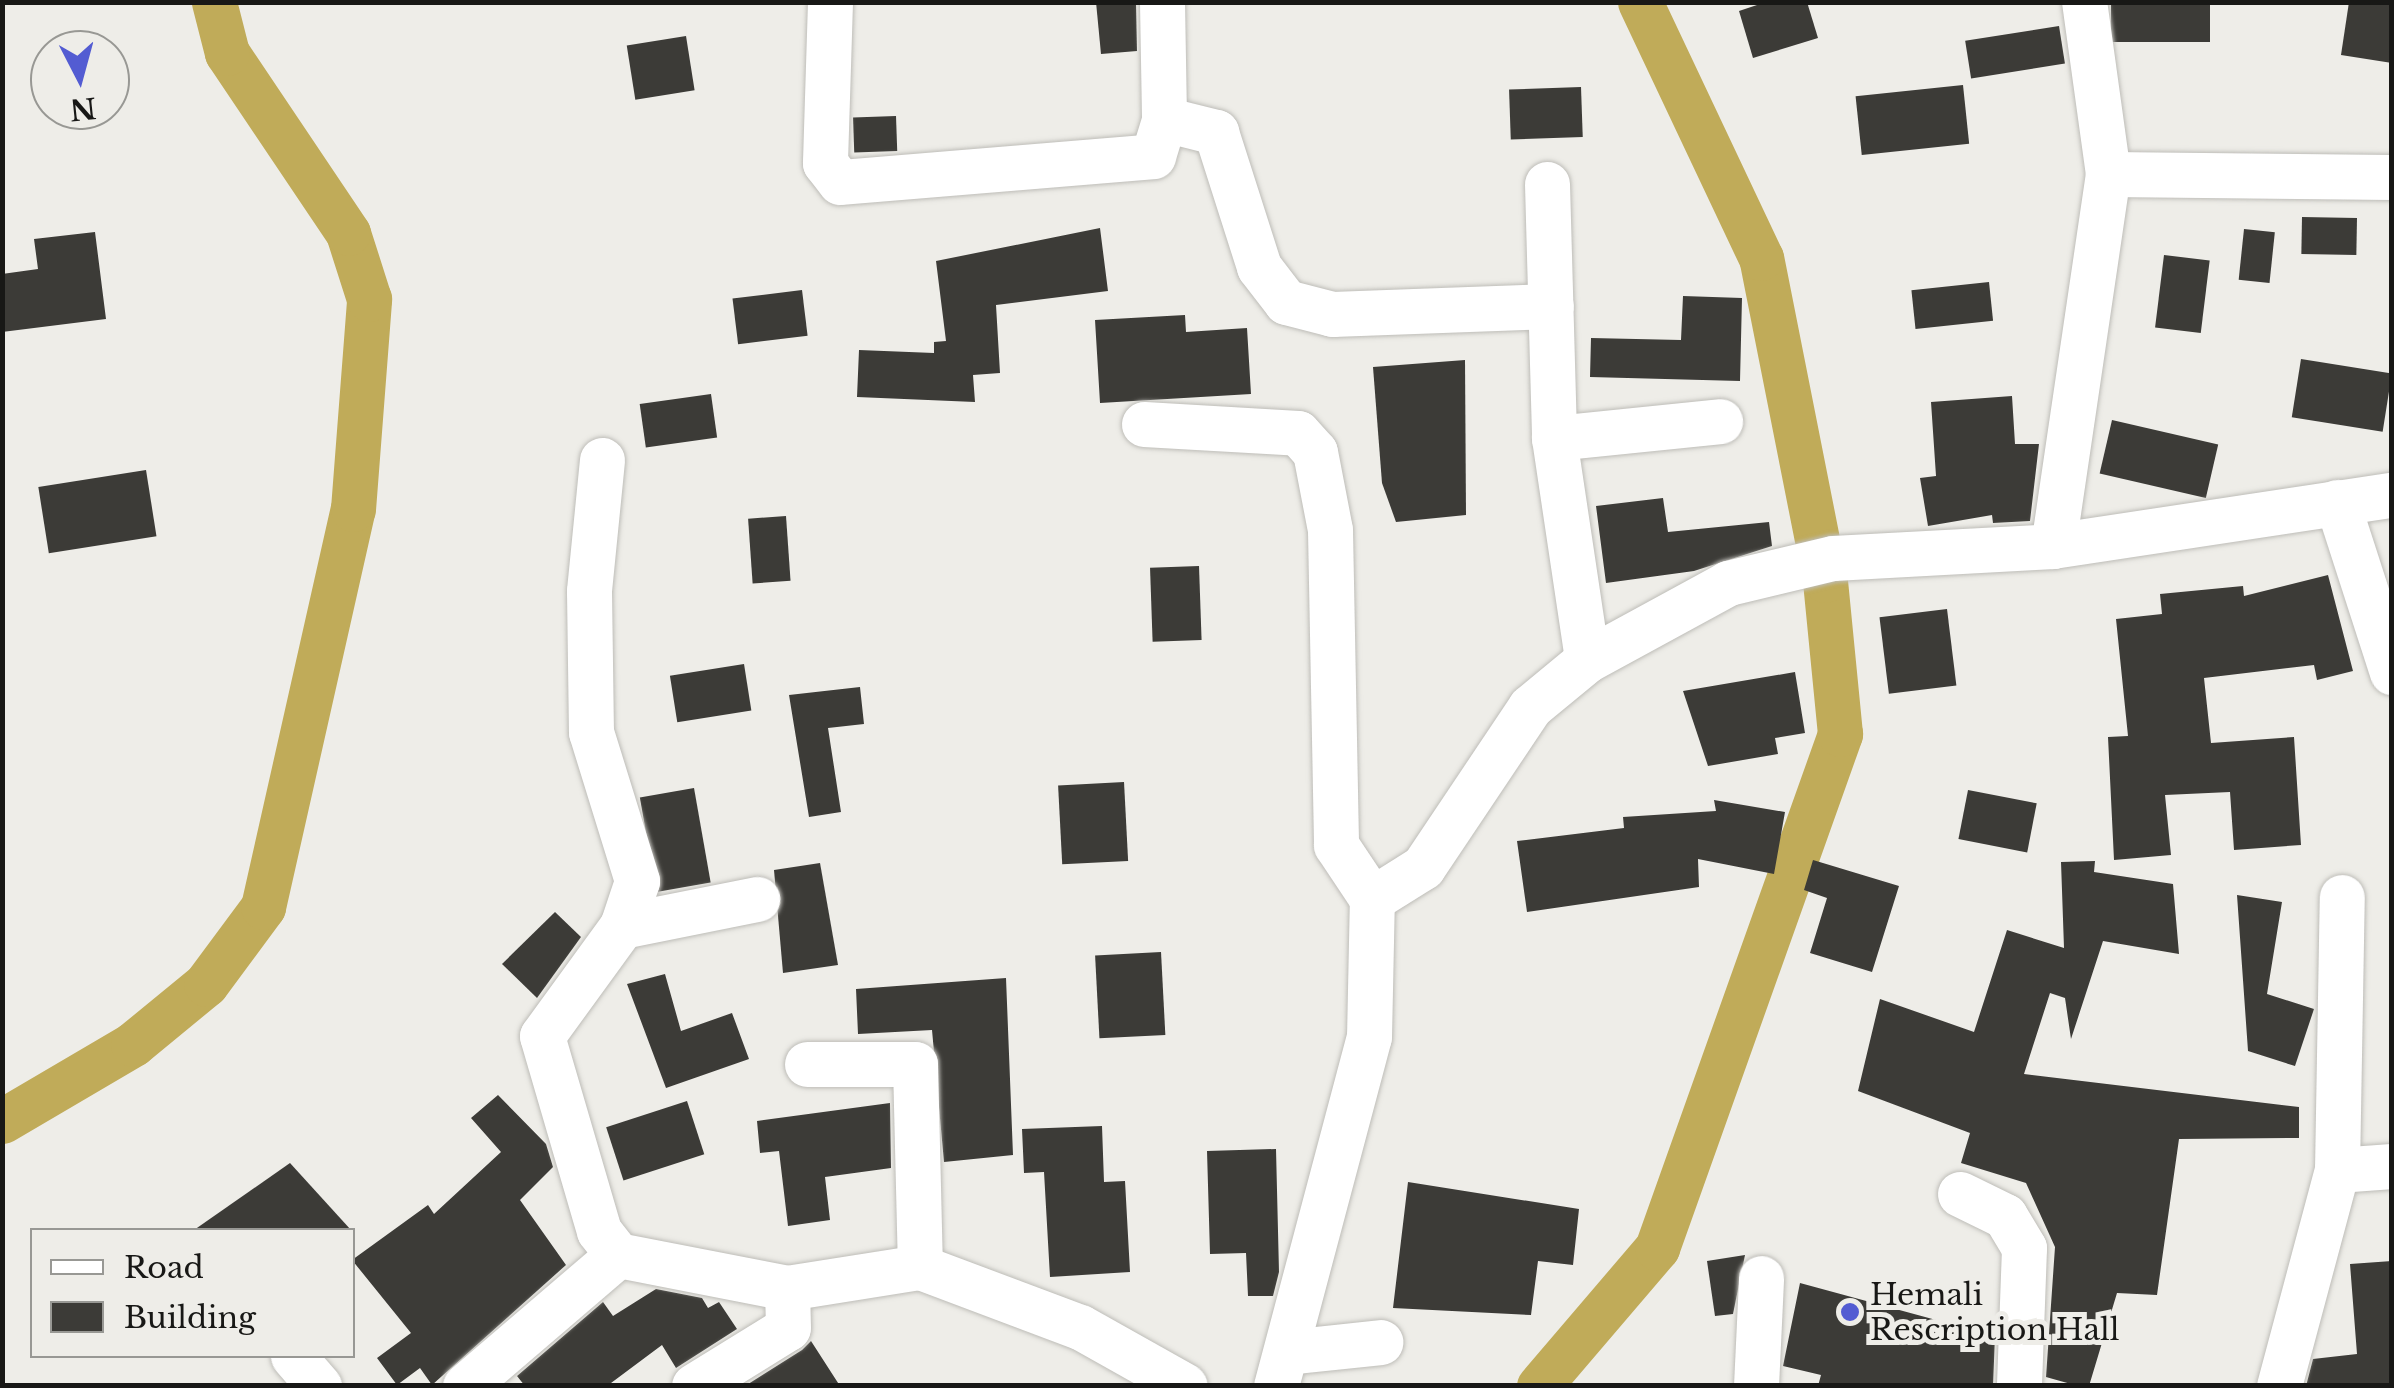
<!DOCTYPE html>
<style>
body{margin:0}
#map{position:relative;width:2394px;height:1388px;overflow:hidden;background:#eeede8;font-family:"Libre Baskerville",serif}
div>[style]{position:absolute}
.canal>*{height:45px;margin:-22.5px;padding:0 22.5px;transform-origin:22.5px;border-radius:22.5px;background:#c0ab59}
.building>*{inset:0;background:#3c3b37;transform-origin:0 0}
.roads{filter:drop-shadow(0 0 2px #bebdb8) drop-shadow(0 0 2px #bebdb8)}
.minor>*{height:45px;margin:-22.5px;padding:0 22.5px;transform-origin:22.5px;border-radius:22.5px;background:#fff}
.dots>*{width:28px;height:28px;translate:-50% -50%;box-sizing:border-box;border:5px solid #eeede8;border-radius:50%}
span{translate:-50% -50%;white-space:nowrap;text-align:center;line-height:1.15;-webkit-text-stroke:10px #eeede8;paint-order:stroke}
.poi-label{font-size:30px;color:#181816}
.left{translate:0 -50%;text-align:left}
.frame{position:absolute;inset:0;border:5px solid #181816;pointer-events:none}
.legend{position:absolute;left:30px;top:1228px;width:325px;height:130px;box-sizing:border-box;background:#eeede8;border:2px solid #989894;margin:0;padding:12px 18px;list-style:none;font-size:30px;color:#181816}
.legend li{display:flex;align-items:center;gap:20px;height:50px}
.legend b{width:50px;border:2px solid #989894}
.north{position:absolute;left:30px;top:30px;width:100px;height:100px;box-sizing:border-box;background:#eeede8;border:2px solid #989894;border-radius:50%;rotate:174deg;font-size:28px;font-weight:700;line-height:40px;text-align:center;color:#181816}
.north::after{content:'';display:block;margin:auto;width:35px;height:45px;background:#535cd2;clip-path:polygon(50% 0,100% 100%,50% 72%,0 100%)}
</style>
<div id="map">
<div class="canal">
<i style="left:2px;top:1121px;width:152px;rotate:-30.4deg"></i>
<i style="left:133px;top:1044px;width:94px;rotate:-39.4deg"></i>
<i style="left:206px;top:984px;width:96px;rotate:-53.5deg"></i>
<i style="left:263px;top:907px;width:408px;rotate:-77.3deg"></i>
<i style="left:353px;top:509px;width:211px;rotate:-85.6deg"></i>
<i style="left:369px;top:299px;width:69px;rotate:-107.7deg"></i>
<i style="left:348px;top:233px;width:217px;rotate:-123.9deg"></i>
<i style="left:227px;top:53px;width:53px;rotate:-104.3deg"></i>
<i style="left:1539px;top:1386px;width:182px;rotate:-49.5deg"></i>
<i style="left:1657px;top:1248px;width:546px;rotate:-70.4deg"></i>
<i style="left:1840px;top:734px;width:155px;rotate:-95.6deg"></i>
<i style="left:1825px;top:580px;width:328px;rotate:-101.2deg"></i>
<i style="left:1761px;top:258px;width:283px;rotate:-115.3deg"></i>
</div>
<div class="building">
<i style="clip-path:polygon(1096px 2px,1136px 2px,1137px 51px,1101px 54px)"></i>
<i style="clip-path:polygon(1766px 2px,1807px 2px,1818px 38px,1753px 58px,1739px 11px)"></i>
<i style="left:2111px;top:2px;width:99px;height:40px"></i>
<i style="clip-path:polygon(2349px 2px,2392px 2px,2392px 63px,2341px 55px)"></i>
<i style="left:2059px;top:26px;width:38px;height:95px;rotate:81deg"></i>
<i style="left:686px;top:36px;width:55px;height:60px;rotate:81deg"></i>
<i style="left:1963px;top:85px;width:59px;height:108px;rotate:84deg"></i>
<i style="left:1581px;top:87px;width:50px;height:72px;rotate:88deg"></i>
<i style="left:896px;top:116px;width:35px;height:43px;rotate:88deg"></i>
<i style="left:2302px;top:217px;width:55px;height:37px;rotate:1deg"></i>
<i style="clip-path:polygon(1100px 228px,1108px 291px,996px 305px,1000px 373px,973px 375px,975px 402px,857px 397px,859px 350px,934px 353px,934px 342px,946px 341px,936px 261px)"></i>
<i style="left:2244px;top:229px;width:31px;height:51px;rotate:6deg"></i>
<i style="clip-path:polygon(95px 232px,106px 319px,2px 332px,2px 274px,38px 269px,34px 239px)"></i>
<i style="left:2164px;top:255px;width:46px;height:73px;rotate:7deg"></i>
<i style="left:1989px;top:282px;width:39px;height:78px;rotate:84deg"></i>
<i style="left:802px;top:290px;width:46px;height:70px;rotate:83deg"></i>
<i style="clip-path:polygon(1683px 296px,1742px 298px,1740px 381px,1590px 377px,1591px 338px,1681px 340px)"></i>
<i style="clip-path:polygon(1185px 315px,1186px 332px,1247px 328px,1251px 394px,1100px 403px,1095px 320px)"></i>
<i style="left:2301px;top:359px;width:92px;height:59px;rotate:9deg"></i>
<i style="clip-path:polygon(1465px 360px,1466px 515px,1396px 522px,1382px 483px,1373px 367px)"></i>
<i style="left:711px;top:394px;width:44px;height:72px;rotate:82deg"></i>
<i style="clip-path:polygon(2012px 396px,2015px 444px,2039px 444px,2030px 521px,1993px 523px,1992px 515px,1928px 526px,1920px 478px,1936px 476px,1931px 402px)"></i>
<i style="left:2112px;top:420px;width:109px;height:55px;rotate:13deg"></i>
<i style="left:146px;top:470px;width:67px;height:109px;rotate:81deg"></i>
<i style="clip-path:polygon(1663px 498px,1668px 532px,1769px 522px,1772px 546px,1694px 571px,1606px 583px,1596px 506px)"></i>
<i style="left:786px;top:516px;width:65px;height:38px;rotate:86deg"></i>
<i style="left:1199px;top:566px;width:74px;height:49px;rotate:88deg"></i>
<i style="clip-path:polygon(2328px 575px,2353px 671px,2317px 680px,2314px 665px,2204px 678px,2211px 743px,2294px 737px,2301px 845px,2234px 850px,2230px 792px,2165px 795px,2171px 855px,2114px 860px,2108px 737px,2128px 736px,2116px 619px,2162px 614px,2160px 594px,2243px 586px,2244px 596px)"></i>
<i style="left:1947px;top:609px;width:77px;height:68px;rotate:83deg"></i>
<i style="left:744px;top:664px;width:47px;height:75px;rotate:81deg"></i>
<i style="clip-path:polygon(1795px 672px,1805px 733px,1775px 738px,1778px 754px,1708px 766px,1683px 691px)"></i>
<i style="clip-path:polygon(860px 687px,864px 724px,828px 728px,841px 812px,809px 817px,789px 695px)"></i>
<i style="left:1124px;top:782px;width:79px;height:66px;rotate:87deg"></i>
<i style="left:694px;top:788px;width:96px;height:55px;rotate:80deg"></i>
<i style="left:1968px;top:790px;width:70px;height:50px;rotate:11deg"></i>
<i style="clip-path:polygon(1714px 800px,1785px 812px,1774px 874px,1698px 859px,1699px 887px,1527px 912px,1517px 841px,1624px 828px,1623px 817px,1716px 811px)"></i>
<i style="clip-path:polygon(1813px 860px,1899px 886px,1872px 972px,1810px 953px,1827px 898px,1804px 890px)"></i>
<i style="clip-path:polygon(2095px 861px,2094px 872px,2173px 884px,2179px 954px,2103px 941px,2071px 1039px,2065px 998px,2050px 993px,2024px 1074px,2299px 1107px,2299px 1138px,2179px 1139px,2157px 1295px,2117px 1293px,2089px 1386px,2078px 1386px,2046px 1377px,2055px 1247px,2026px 1183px,1961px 1163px,1970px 1133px,1858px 1091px,1880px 999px,1974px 1032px,2007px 930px,2064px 948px,2061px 862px)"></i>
<i style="clip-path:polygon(820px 863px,838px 965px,783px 973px,774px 870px)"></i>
<i style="clip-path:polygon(2237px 895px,2282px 902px,2267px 994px,2314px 1009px,2295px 1066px,2248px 1051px)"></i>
<i style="clip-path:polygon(555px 912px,581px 937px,537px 998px,502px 964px)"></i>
<i style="left:1161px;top:952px;width:83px;height:66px;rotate:87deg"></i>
<i style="clip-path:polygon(665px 974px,681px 1031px,732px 1013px,749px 1059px,666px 1088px,627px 984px)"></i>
<i style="clip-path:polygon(1006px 978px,1013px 1155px,944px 1162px,932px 1030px,858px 1034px,856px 989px)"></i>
<i style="clip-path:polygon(498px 1095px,546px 1144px,553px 1167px,520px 1200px,566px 1265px,432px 1385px,420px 1368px,397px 1385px,377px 1358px,411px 1333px,352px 1260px,428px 1205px,434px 1214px,501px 1152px,471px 1118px)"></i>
<i style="left:687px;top:1101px;width:56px;height:85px;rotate:72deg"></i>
<i style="clip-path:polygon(890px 1103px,891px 1168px,825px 1177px,830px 1220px,788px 1226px,779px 1151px,760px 1153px,757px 1121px)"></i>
<i style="clip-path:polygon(1102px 1126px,1104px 1182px,1125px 1181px,1130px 1272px,1050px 1277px,1044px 1172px,1024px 1173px,1022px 1129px)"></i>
<i style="clip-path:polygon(1276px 1149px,1279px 1272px,1273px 1296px,1248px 1296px,1246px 1253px,1210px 1254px,1207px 1151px)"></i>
<i style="clip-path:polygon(290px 1163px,351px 1230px,194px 1230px)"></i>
<i style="clip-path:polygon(1408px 1182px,1579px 1209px,1573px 1265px,1538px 1261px,1531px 1315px,1393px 1308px)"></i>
<i style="clip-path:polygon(1745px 1255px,1733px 1314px,1715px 1316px,1707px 1261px)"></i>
<i style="clip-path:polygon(2392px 1261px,2392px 1386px,2306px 1386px,2313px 1359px,2357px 1354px,2350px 1264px)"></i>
<i style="clip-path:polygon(1800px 1283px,1995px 1336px,1993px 1386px,1818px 1386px,1821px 1375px,1783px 1366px)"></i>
<i style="clip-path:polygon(656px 1289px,702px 1298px,708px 1308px,719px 1302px,737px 1329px,676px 1368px,662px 1345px,607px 1386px,525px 1386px,517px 1376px,603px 1302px,613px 1316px)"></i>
<i style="clip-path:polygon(811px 1341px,840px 1386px,745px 1386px,802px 1350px)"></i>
</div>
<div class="roads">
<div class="minor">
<i style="left:830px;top:2px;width:161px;rotate:91.8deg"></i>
<i style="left:825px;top:163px;width:24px;rotate:52deg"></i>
<i style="left:840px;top:182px;width:314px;rotate:-4.7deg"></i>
<i style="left:1153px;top:156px;width:39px;rotate:-73deg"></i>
<i style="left:1162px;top:2px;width:117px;rotate:89deg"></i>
<i style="left:1164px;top:119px;width:54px;rotate:14deg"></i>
<i style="left:1216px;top:132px;width:142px;rotate:72.3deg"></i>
<i style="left:1259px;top:267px;width:44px;rotate:52.4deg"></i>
<i style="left:1286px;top:302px;width:48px;rotate:14.6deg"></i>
<i style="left:1332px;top:314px;width:219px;rotate:-2.1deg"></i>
<i style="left:2108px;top:174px;width:284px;rotate:0.6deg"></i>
<i style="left:1547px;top:184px;width:254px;rotate:88.4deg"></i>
<i style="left:1554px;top:438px;width:224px;rotate:81.5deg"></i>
<i style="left:1144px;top:424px;width:154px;rotate:3.3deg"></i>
<i style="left:1298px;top:433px;width:25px;rotate:48deg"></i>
<i style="left:1315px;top:452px;width:79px;rotate:79.1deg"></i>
<i style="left:1330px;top:530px;width:315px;rotate:88.9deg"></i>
<i style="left:1336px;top:845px;width:65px;rotate:56.3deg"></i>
<i style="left:1554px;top:438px;width:167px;rotate:-5.8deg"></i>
<i style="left:602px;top:460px;width:132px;rotate:95.7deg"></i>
<i style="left:589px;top:591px;width:141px;rotate:89.2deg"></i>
<i style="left:591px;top:732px;width:156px;rotate:72.8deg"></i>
<i style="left:637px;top:881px;width:47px;rotate:108.4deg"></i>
<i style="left:622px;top:926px;width:136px;rotate:126deg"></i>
<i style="left:542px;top:1036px;width:203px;rotate:73.7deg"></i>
<i style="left:599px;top:1231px;width:31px;rotate:52deg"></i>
<i style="left:618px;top:1255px;width:172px;rotate:11deg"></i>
<i style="left:787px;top:1288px;width:135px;rotate:-9deg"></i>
<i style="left:920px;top:1267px;width:171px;rotate:20.6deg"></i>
<i style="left:1080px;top:1327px;width:120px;rotate:29.3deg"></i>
<i style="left:2337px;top:502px;width:179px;rotate:72.1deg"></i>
<i style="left:2053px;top:546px;width:343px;rotate:-8.6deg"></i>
<i style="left:622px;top:926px;width:138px;rotate:-11.3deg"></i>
<i style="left:807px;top:1064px;width:108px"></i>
<i style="left:915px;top:1064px;width:203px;rotate:88.6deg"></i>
<i style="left:2337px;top:1170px;width:55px;rotate:-4.2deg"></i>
<i style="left:1960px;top:1194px;width:50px;rotate:26.1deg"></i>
<i style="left:2005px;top:1216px;width:37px;rotate:59deg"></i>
<i style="left:2024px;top:1248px;width:138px;rotate:92.1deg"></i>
<i style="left:1287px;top:1352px;width:94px;rotate:-6.1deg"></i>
<i style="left:293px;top:1356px;width:40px;rotate:49deg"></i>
<i style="left:465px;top:1386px;width:201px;rotate:-40.6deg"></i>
<i style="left:694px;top:1386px;width:110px;rotate:-31.7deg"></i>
<i style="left:788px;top:1328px;width:40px;rotate:-91.4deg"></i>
<i style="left:1276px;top:1386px;width:361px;rotate:-75.1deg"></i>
<i style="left:1369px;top:1037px;width:138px;rotate:-88.8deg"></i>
<i style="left:1372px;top:899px;width:60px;rotate:-32.1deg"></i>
<i style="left:1423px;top:867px;width:192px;rotate:-56.2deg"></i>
<i style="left:1530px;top:707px;width:74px;rotate:-39.5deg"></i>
<i style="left:1587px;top:660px;width:161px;rotate:-28.6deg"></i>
<i style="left:1728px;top:583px;width:108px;rotate:-13.4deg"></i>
<i style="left:1833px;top:558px;width:220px;rotate:-3.1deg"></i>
<i style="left:2053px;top:546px;width:376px;rotate:-81.6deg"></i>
<i style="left:2108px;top:174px;width:174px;rotate:-97.9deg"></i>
<i style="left:1756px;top:1386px;width:108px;rotate:-87.3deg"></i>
<i style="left:2279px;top:1386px;width:224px;rotate:-75deg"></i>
<i style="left:2337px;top:1170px;width:273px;rotate:-89deg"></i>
</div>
</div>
<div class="dots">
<i style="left:1850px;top:1312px;background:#535cd2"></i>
</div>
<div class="poi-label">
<span class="left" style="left:1870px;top:1312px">Hemali<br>Rescription Hall</span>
</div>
<div class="frame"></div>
<ul class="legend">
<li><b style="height:12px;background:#fff"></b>Road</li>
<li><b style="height:28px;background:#3c3b37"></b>Building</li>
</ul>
<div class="north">N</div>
</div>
